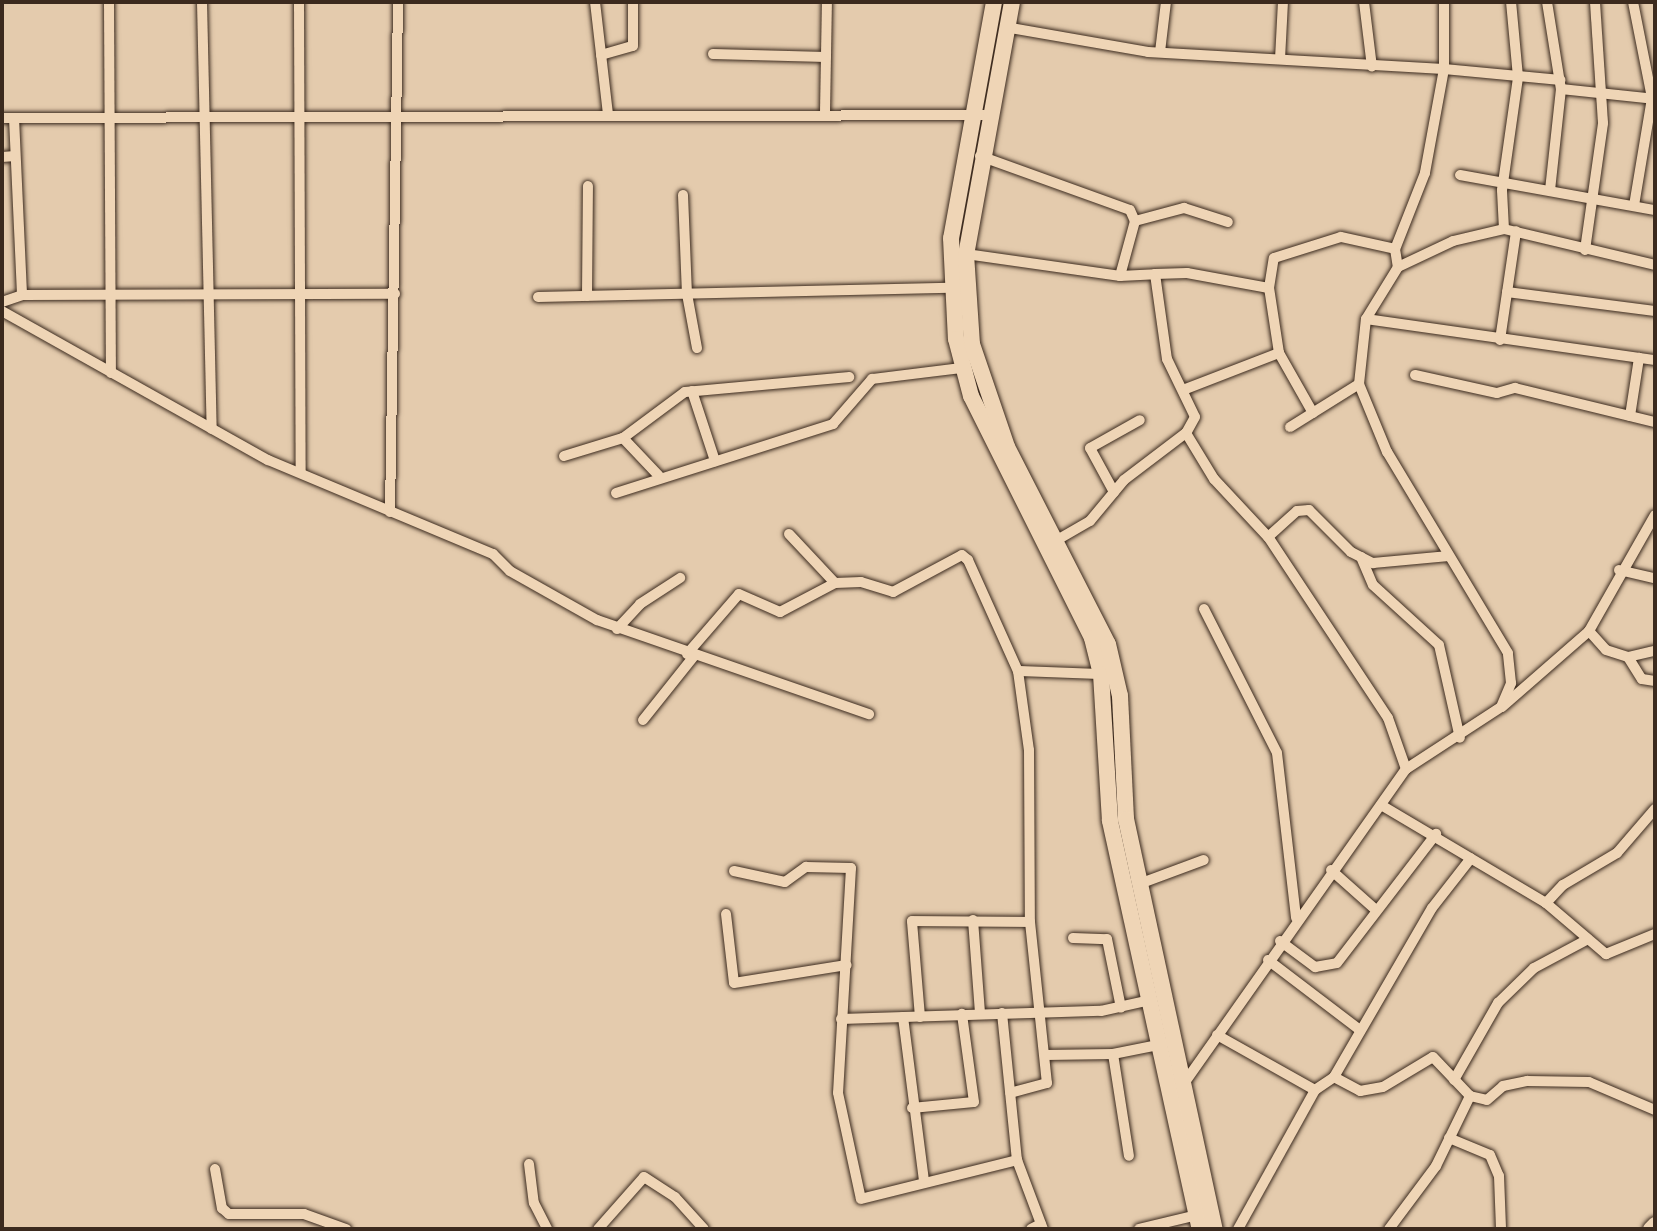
<!DOCTYPE html>
<style>
body{margin:0}
#map{position:relative;width:1657px;height:1231px;overflow:hidden;background:#e4cbad;font-family:Mali,sans-serif}
div>[style]{position:absolute}
.roads{filter:drop-shadow(0 0 2px #3b2a1e) drop-shadow(0 0 2px #3b2a1e)}
.minor>*{height:10px;margin:-5px;padding:0 5px;transform-origin:5px;border-radius:5px;background:#efd5b6}
.secondary>*{height:14px;margin:-7px;padding:0 7px;transform-origin:7px;border-radius:7px;background:#efd5b6}
.trunk>*{height:16px;margin:-8px;padding:0 8px;transform-origin:8px;border-radius:8px;background:#efd5b6}
span{translate:-50% -50%;white-space:nowrap;text-align:center;line-height:1.15;-webkit-text-stroke:5px #efd5b6;paint-order:stroke}
.frame{position:absolute;inset:0;border:4px solid #3b2a1e;pointer-events:none}
</style>
<div id="map">
<div class="roads">
<div class="minor">
<i style="left:109px;top:2px;width:371px;rotate:89.7deg"></i>
<i style="left:202px;top:2px;width:427px;rotate:88.7deg"></i>
<i style="left:299px;top:2px;width:470px;rotate:89.8deg"></i>
<i style="left:595px;top:2px;width:113px;rotate:83.4deg"></i>
<i style="left:1364px;top:2px;width:65px;rotate:83deg"></i>
<i style="left:1444px;top:2px;width:67px;rotate:90deg"></i>
<i style="left:1444px;top:69px;width:117px;rotate:5.4deg"></i>
<i style="left:1547px;top:2px;width:88px;rotate:80.9deg"></i>
<i style="left:1561px;top:89px;width:102px;rotate:96.2deg"></i>
<i style="left:1633px;top:2px;width:98px;rotate:78.8deg"></i>
<i style="left:1652px;top:98px;width:109px;rotate:99.5deg"></i>
<i style="left:1005px;top:27px;width:145px;rotate:9.9deg"></i>
<i style="left:1148px;top:52px;width:296px;rotate:3.3deg"></i>
<i style="left:1444px;top:69px;width:106px;rotate:100.4deg"></i>
<i style="left:1425px;top:173px;width:82px;rotate:111.5deg"></i>
<i style="left:1395px;top:249px;width:18px;rotate:81deg"></i>
<i style="left:1160px;top:52px;width:50px;rotate:-83.2deg"></i>
<i style="left:713px;top:54px;width:113px;rotate:1.5deg"></i>
<i style="left:601px;top:55px;width:33px;rotate:-16deg"></i>
<i style="left:633px;top:46px;width:44px;rotate:-90deg"></i>
<i style="left:1280px;top:59px;width:57px;rotate:-87deg"></i>
<i style="left:1561px;top:89px;width:95px;rotate:6.1deg"></i>
<i style="left:825px;top:113px;width:111px;rotate:-89deg"></i>
<i style="left:2px;top:118px;width:987px;rotate:-0.17deg"></i>
<i style="left:14px;top:118px;width:177px;rotate:87.4deg"></i>
<i style="left:980px;top:156px;width:159px;rotate:19.8deg"></i>
<i style="left:1130px;top:210px;width:12px;rotate:66deg"></i>
<i style="left:1135px;top:221px;width:57px;rotate:105.3deg"></i>
<i style="left:2px;top:157px;width:13px;rotate:-4deg"></i>
<i style="left:1460px;top:175px;width:198px;rotate:10.2deg"></i>
<i style="left:683px;top:195px;width:99px;rotate:87.7deg"></i>
<i style="left:687px;top:294px;width:55px;rotate:79.5deg"></i>
<i style="left:1135px;top:221px;width:51px;rotate:-14.9deg"></i>
<i style="left:1184px;top:208px;width:46px;rotate:17.7deg"></i>
<i style="left:1504px;top:229px;width:39px;rotate:-93deg"></i>
<i style="left:1502px;top:190px;width:114px;rotate:-81.9deg"></i>
<i style="left:1518px;top:77px;width:75px;rotate:-95.3deg"></i>
<i style="left:1585px;top:250px;width:128px;rotate:-81.9deg"></i>
<i style="left:1603px;top:123px;width:121px;rotate:-93.8deg"></i>
<i style="left:966px;top:254px;width:156px;rotate:8.1deg"></i>
<i style="left:1120px;top:276px;width:35px;rotate:-3deg"></i>
<i style="left:1155px;top:274px;width:86px;rotate:82deg"></i>
<i style="left:1167px;top:359px;width:64px;rotate:64.2deg"></i>
<i style="left:1195px;top:417px;width:18px;rotate:119deg"></i>
<i style="left:1186px;top:433px;width:54px;rotate:58.7deg"></i>
<i style="left:1214px;top:479px;width:79px;rotate:47deg"></i>
<i style="left:1155px;top:274px;width:32px;rotate:-2deg"></i>
<i style="left:1187px;top:273px;width:83px;rotate:10.4deg"></i>
<i style="left:1507px;top:292px;width:149px;rotate:7.3deg"></i>
<i style="left:587px;top:296px;width:110px;rotate:-89.5deg"></i>
<i style="left:538px;top:297px;width:412px;rotate:-1.3deg"></i>
<i style="left:2px;top:302px;width:21px;rotate:-19deg"></i>
<i style="left:22px;top:295px;width:373px;rotate:-0.2deg"></i>
<i style="left:2px;top:311px;width:305px;rotate:29.3deg"></i>
<i style="left:268px;top:460px;width:244px;rotate:22.7deg"></i>
<i style="left:493px;top:554px;width:24px;rotate:45deg"></i>
<i style="left:510px;top:571px;width:100px;rotate:29.4deg"></i>
<i style="left:597px;top:620px;width:288px;rotate:19.1deg"></i>
<i style="left:1366px;top:319px;width:292px;rotate:8.1deg"></i>
<i style="left:1500px;top:340px;width:110px;rotate:-81.6deg"></i>
<i style="left:1415px;top:375px;width:84px;rotate:12.4deg"></i>
<i style="left:1497px;top:393px;width:19px;rotate:-16deg"></i>
<i style="left:1515px;top:388px;width:144px;rotate:13.7deg"></i>
<i style="left:1183px;top:390px;width:103px;rotate:-21.1deg"></i>
<i style="left:692px;top:391px;width:74px;rotate:71.8deg"></i>
<i style="left:1313px;top:413px;width:69px;rotate:-119.5deg"></i>
<i style="left:1279px;top:353px;width:66px;rotate:-98.7deg"></i>
<i style="left:1269px;top:288px;width:30px;rotate:-81deg"></i>
<i style="left:1274px;top:258px;width:70px;rotate:-17.4deg"></i>
<i style="left:1341px;top:237px;width:55px;rotate:12.5deg"></i>
<i style="left:1630px;top:416px;width:59px;rotate:-81.2deg"></i>
<i style="left:1290px;top:427px;width:81px;rotate:-31.9deg"></i>
<i style="left:623px;top:438px;width:52px;rotate:46.5deg"></i>
<i style="left:564px;top:456px;width:62px;rotate:-17deg"></i>
<i style="left:623px;top:438px;width:77px;rotate:-36.6deg"></i>
<i style="left:685px;top:392px;width:165px;rotate:-5.2deg"></i>
<i style="left:1114px;top:492px;width:50px;rotate:-118.6deg"></i>
<i style="left:1090px;top:448px;width:57px;rotate:-29.2deg"></i>
<i style="left:616px;top:493px;width:228px;rotate:-17.6deg"></i>
<i style="left:833px;top:424px;width:60px;rotate:-49.1deg"></i>
<i style="left:872px;top:379px;width:91px;rotate:-7deg"></i>
<i style="left:390px;top:512px;width:510px;rotate:-89.1deg"></i>
<i style="left:789px;top:534px;width:67px;rotate:46.8deg"></i>
<i style="left:1057px;top:540px;width:38px;rotate:-30deg"></i>
<i style="left:1090px;top:521px;width:53px;rotate:-50.3deg"></i>
<i style="left:1124px;top:480px;width:78px;rotate:-37.2deg"></i>
<i style="left:1361px;top:557px;width:30px;rotate:67deg"></i>
<i style="left:1373px;top:585px;width:89px;rotate:42.3deg"></i>
<i style="left:1439px;top:645px;width:95px;rotate:77.3deg"></i>
<i style="left:1619px;top:570px;width:37px;rotate:13deg"></i>
<i style="left:1204px;top:609px;width:161px;rotate:63.1deg"></i>
<i style="left:1277px;top:753px;width:166px;rotate:83.4deg"></i>
<i style="left:617px;top:629px;width:34px;rotate:-47deg"></i>
<i style="left:640px;top:604px;width:48px;rotate:-33deg"></i>
<i style="left:1589px;top:631px;width:25px;rotate:48deg"></i>
<i style="left:1606px;top:650px;width:23px;rotate:18deg"></i>
<i style="left:1628px;top:657px;width:28px;rotate:-13deg"></i>
<i style="left:687px;top:654px;width:79px;rotate:-49.1deg"></i>
<i style="left:739px;top:594px;width:45px;rotate:23.7deg"></i>
<i style="left:780px;top:612px;width:62px;rotate:-27.8deg"></i>
<i style="left:835px;top:583px;width:26px;rotate:-2deg"></i>
<i style="left:861px;top:582px;width:34px;rotate:17deg"></i>
<i style="left:893px;top:592px;width:78px;rotate:-28.2deg"></i>
<i style="left:962px;top:555px;width:8px;rotate:40deg"></i>
<i style="left:968px;top:560px;width:122px;rotate:65.8deg"></i>
<i style="left:1018px;top:671px;width:80px;rotate:82.1deg"></i>
<i style="left:1029px;top:750px;width:172px;rotate:89.7deg"></i>
<i style="left:1030px;top:922px;width:162px;rotate:84deg"></i>
<i style="left:1047px;top:1083px;width:38px;rotate:165deg"></i>
<i style="left:1628px;top:657px;width:26px;rotate:58deg"></i>
<i style="left:1642px;top:679px;width:13px;rotate:9deg"></i>
<i style="left:1018px;top:671px;width:83px;rotate:2.1deg"></i>
<i style="left:1502px;top:707px;width:116px;rotate:-41.1deg"></i>
<i style="left:1589px;top:631px;width:133px;rotate:-60.4deg"></i>
<i style="left:643px;top:720px;width:82px;rotate:-51.4deg"></i>
<i style="left:1406px;top:769px;width:54px;rotate:-109.4deg"></i>
<i style="left:1388px;top:718px;width:217px;rotate:-123.5deg"></i>
<i style="left:1268px;top:537px;width:39px;rotate:-42deg"></i>
<i style="left:1297px;top:511px;width:12px;rotate:-5deg"></i>
<i style="left:1309px;top:510px;width:59px;rotate:45deg"></i>
<i style="left:1351px;top:552px;width:25px;rotate:27deg"></i>
<i style="left:1373px;top:563px;width:76px;rotate:-5.3deg"></i>
<i style="left:1381px;top:805px;width:192px;rotate:30.7deg"></i>
<i style="left:1546px;top:903px;width:79px;rotate:40.4deg"></i>
<i style="left:1606px;top:954px;width:53px;rotate:-22.2deg"></i>
<i style="left:1331px;top:870px;width:59px;rotate:41.6deg"></i>
<i style="left:734px;top:871px;width:52px;rotate:12.2deg"></i>
<i style="left:785px;top:882px;width:26px;rotate:-36deg"></i>
<i style="left:806px;top:867px;width:45px;rotate:1.3deg"></i>
<i style="left:851px;top:868px;width:225px;rotate:93.3deg"></i>
<i style="left:838px;top:1093px;width:108px;rotate:77.8deg"></i>
<i style="left:861px;top:1199px;width:161px;rotate:-14deg"></i>
<i style="left:1139px;top:884px;width:69px;rotate:-20.3deg"></i>
<i style="left:1546px;top:903px;width:25px;rotate:-47deg"></i>
<i style="left:1563px;top:885px;width:63px;rotate:-30.7deg"></i>
<i style="left:1617px;top:853px;width:58px;rotate:-49.2deg"></i>
<i style="left:726px;top:914px;width:69px;rotate:83.4deg"></i>
<i style="left:734px;top:983px;width:114px;rotate:-9.1deg"></i>
<i style="left:973px;top:920px;width:94px;rotate:85.7deg"></i>
<i style="left:1073px;top:938px;width:34px;rotate:2deg"></i>
<i style="left:1107px;top:939px;width:70px;rotate:78.5deg"></i>
<i style="left:1280px;top:941px;width:44px;rotate:36.6deg"></i>
<i style="left:1315px;top:967px;width:22px;rotate:-10deg"></i>
<i style="left:1337px;top:963px;width:163px;rotate:-52.5deg"></i>
<i style="left:1268px;top:960px;width:116px;rotate:37.3deg"></i>
<i style="left:1002px;top:1013px;width:148px;rotate:84.2deg"></i>
<i style="left:1017px;top:1160px;width:74px;rotate:69.4deg"></i>
<i style="left:903px;top:1017px;width:166px;rotate:82.7deg"></i>
<i style="left:920px;top:1017px;width:96px;rotate:-94.8deg"></i>
<i style="left:912px;top:921px;width:118px;rotate:0.5deg"></i>
<i style="left:841px;top:1019px;width:260px;rotate:-1.8deg"></i>
<i style="left:1101px;top:1011px;width:50px;rotate:-12.7deg"></i>
<i style="left:1217px;top:1035px;width:112px;rotate:29.3deg"></i>
<i style="left:1315px;top:1090px;width:23px;rotate:-34deg"></i>
<i style="left:1334px;top:1077px;width:195px;rotate:-59.9deg"></i>
<i style="left:1432px;top:908px;width:63px;rotate:-52deg"></i>
<i style="left:1113px;top:1054px;width:103px;rotate:81.1deg"></i>
<i style="left:1045px;top:1055px;width:68px;rotate:-0.8deg"></i>
<i style="left:1113px;top:1054px;width:51px;rotate:-11.3deg"></i>
<i style="left:1334px;top:1077px;width:30px;rotate:28deg"></i>
<i style="left:1360px;top:1091px;width:23px;rotate:-10deg"></i>
<i style="left:1383px;top:1087px;width:58px;rotate:-31deg"></i>
<i style="left:1433px;top:1057px;width:54px;rotate:46.5deg"></i>
<i style="left:1454px;top:1080px;width:89px;rotate:-60.3deg"></i>
<i style="left:1498px;top:1003px;width:50px;rotate:-44.2deg"></i>
<i style="left:1534px;top:968px;width:61px;rotate:-28.2deg"></i>
<i style="left:1185px;top:1082px;width:383px;rotate:-54.8deg"></i>
<i style="left:1406px;top:769px;width:113px;rotate:-33.1deg"></i>
<i style="left:1501px;top:707px;width:26px;rotate:-67deg"></i>
<i style="left:1511px;top:683px;width:30px;rotate:-96deg"></i>
<i style="left:1508px;top:653px;width:235px;rotate:-121deg"></i>
<i style="left:1387px;top:452px;width:74px;rotate:-112.4deg"></i>
<i style="left:1359px;top:384px;width:65px;rotate:-83.9deg"></i>
<i style="left:1366px;top:319px;width:61px;rotate:-58.4deg"></i>
<i style="left:1398px;top:267px;width:61px;rotate:-25.3deg"></i>
<i style="left:1453px;top:241px;width:52px;rotate:-13.2deg"></i>
<i style="left:1504px;top:229px;width:155px;rotate:13.4deg"></i>
<i style="left:912px;top:1108px;width:62px;rotate:-5.5deg"></i>
<i style="left:974px;top:1102px;width:89px;rotate:-97.8deg"></i>
<i style="left:1449px;top:1138px;width:44px;rotate:22.5deg"></i>
<i style="left:1490px;top:1155px;width:23px;rotate:67deg"></i>
<i style="left:1499px;top:1176px;width:53px;rotate:87.8deg"></i>
<i style="left:529px;top:1164px;width:39px;rotate:83deg"></i>
<i style="left:534px;top:1203px;width:29px;rotate:63deg"></i>
<i style="left:215px;top:1169px;width:40px;rotate:80deg"></i>
<i style="left:222px;top:1208px;width:9px;rotate:41deg"></i>
<i style="left:229px;top:1214px;width:75px"></i>
<i style="left:304px;top:1214px;width:45px;rotate:19.7deg"></i>
<i style="left:598px;top:1229px;width:69px;rotate:-48.5deg"></i>
<i style="left:644px;top:1177px;width:37px;rotate:33deg"></i>
<i style="left:675px;top:1197px;width:43px;rotate:47.8deg"></i>
<i style="left:1031px;top:1229px;width:11px;rotate:-27deg"></i>
<i style="left:1139px;top:1229px;width:64px;rotate:-13.6deg"></i>
<i style="left:1238px;top:1229px;width:159px;rotate:-61deg"></i>
<i style="left:1389px;top:1229px;width:79px;rotate:-53.3deg"></i>
<i style="left:1436px;top:1166px;width:78px;rotate:-64.1deg"></i>
<i style="left:1470px;top:1096px;width:17px;rotate:13deg"></i>
<i style="left:1487px;top:1100px;width:21px;rotate:-41deg"></i>
<i style="left:1503px;top:1086px;width:25px;rotate:-12deg"></i>
<i style="left:1527px;top:1081px;width:62px;rotate:0.9deg"></i>
<i style="left:1589px;top:1082px;width:72px;rotate:23deg"></i>
</div>
<div class="secondary">
<i style="left:1650px;top:1229px;width:7px;rotate:-45deg"></i>
</div>
<div class="trunk">
<i style="left:994px;top:2px;width:240px;rotate:100.3deg"></i>
<i style="left:951px;top:238px;width:101px;rotate:87.2deg"></i>
<i style="left:956px;top:339px;width:59px;rotate:75.3deg"></i>
<i style="left:971px;top:396px;width:271px;rotate:63.4deg"></i>
<i style="left:1092px;top:638px;width:37px;rotate:76deg"></i>
<i style="left:1101px;top:674px;width:147px;rotate:86.5deg"></i>
<i style="left:1110px;top:821px;width:418px;rotate:77.6deg"></i>
<i style="left:1012px;top:2px;width:256px;rotate:100.3deg"></i>
<i style="left:966px;top:254px;width:90px;rotate:86.2deg"></i>
<i style="left:972px;top:344px;width:109px;rotate:71.2deg"></i>
<i style="left:1007px;top:447px;width:221px;rotate:62.9deg"></i>
<i style="left:1108px;top:644px;width:53px;rotate:77deg"></i>
<i style="left:1120px;top:696px;width:123px;rotate:87.2deg"></i>
<i style="left:1126px;top:819px;width:420px;rotate:77.8deg"></i>
</div>
</div>
<div class="frame"></div>
</div>
